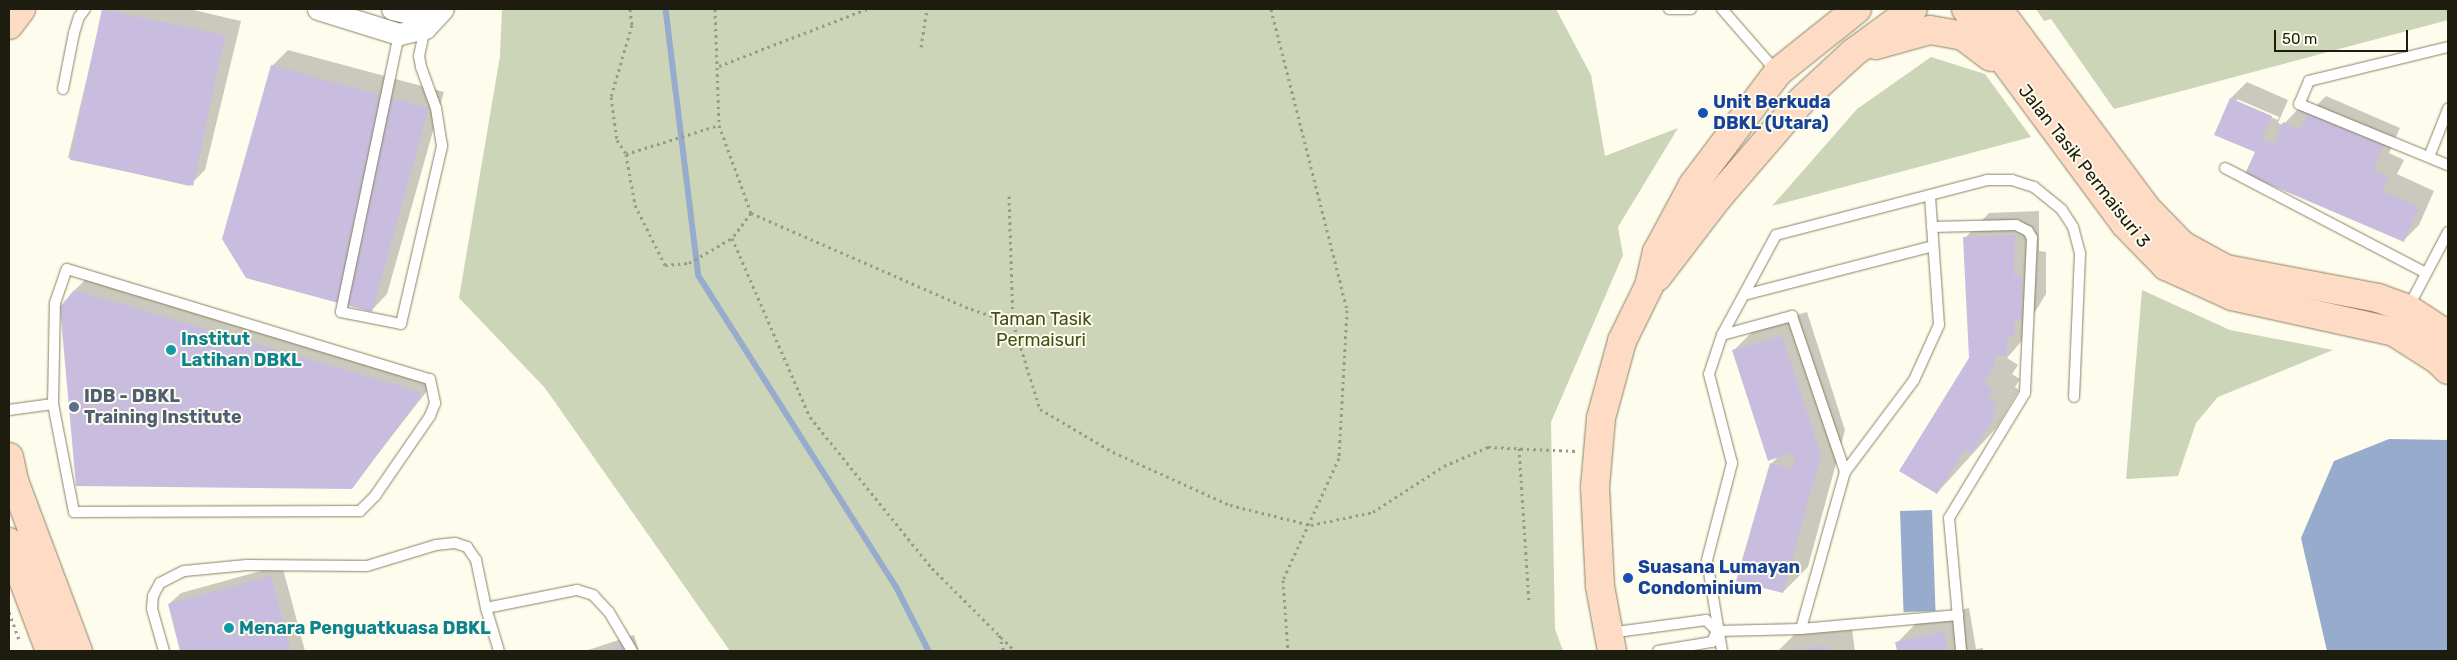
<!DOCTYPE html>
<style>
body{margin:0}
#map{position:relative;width:2457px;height:660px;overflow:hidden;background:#fefced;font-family:Rubik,sans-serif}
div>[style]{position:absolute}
.green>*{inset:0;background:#cdd5b9}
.water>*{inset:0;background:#97accc;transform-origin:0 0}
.shadow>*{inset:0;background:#0003}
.stream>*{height:5.5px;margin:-2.75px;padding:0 2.75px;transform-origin:2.75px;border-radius:2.75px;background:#97accc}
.building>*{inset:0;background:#c8bdde;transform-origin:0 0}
.path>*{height:3px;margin-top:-1.5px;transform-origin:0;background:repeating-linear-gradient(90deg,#9a988a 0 2.5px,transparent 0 6.5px)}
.roads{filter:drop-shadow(0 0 1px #898362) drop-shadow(0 0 1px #898362)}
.lane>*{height:10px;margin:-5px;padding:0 5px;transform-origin:5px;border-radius:5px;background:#fff}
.street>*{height:21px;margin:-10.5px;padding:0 10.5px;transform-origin:10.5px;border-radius:10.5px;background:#fff}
.secondary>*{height:28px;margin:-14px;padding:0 14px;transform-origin:14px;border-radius:14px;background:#fedbc4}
.dots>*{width:14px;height:14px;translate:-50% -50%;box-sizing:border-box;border:2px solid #fefced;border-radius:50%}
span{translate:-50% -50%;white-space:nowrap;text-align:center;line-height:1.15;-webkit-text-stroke:4px #fefced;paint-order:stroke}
.transit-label{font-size:18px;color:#164399;font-weight:700}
.left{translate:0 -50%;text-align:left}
.street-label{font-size:18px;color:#1e1c0f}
.park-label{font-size:18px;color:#424f15}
.culture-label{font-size:18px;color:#0d838f;font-weight:700}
.service-label{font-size:18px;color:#4e5e75;font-weight:700}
.frame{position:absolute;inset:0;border:10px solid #1e1c0f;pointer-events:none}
.scale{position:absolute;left:2274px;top:30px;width:134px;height:22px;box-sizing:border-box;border:2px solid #1e1c0f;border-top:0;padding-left:6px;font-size:15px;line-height:18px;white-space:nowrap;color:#1e1c0f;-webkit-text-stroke:4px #fefced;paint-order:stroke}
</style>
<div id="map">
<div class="green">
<i style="clip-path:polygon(502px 9px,1556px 9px,1591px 75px,1605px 156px,1678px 128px,1618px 227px,1623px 255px,1551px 422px,1555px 629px,1563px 651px,730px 651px,545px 388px,459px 298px,500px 56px)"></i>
<i style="clip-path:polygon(2036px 9px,2448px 9px,2448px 20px,2114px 109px,2051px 19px,2044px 21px)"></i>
<i style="clip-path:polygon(1931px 57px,1985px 74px,2031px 137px,1772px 206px,1857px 109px)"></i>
<i style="clip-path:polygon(2142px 290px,2230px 330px,2333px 350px,2218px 397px,2196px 423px,2178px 476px,2126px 479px)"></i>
</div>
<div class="water">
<i style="clip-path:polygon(2389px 439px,2448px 440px,2448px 651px,2327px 651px,2301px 538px,2334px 461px)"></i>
<i style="left:1932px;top:510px;width:101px;height:32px;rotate:88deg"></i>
</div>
<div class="shadow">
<i style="clip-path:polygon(103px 9px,189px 9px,241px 21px,205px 170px,189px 186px,68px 158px)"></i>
<i style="clip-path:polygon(288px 50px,444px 92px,387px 294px,371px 311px,272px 66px)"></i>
<i style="clip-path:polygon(evenodd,2247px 82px,2288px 100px,2278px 123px,2283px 125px,2300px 107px,2310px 112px,2326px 96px,2400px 128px,2389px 153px,2404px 160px,2397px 174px,2434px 191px,2419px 225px,2403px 241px,2256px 152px,2216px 134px,2231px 98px,2247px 82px,2237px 99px,2279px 117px,2278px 120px,2237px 102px,2237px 99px)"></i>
<i style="clip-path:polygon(2039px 211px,2039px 251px,2046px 252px,2046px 294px,2032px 317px,2031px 330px,2007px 358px,2018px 365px,2012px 374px,2020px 379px,2015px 387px,2019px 390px,1997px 427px,1937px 493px,1971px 358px,1965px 238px,1989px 213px)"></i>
<i style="clip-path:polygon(86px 279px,434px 382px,352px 487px,75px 290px)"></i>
<i style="clip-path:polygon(1807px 312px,1845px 430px,1808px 567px,1783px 592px,1771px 464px,1779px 456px,1733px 351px,1758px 326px)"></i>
<i style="clip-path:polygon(282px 565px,305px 651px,182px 651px,169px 604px,181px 593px)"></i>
<i style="clip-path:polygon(1969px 608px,1976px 649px,1983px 648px,1983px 651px,1898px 651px,1897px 643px,1921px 618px)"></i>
<i style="clip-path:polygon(1851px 622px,1855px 651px,1778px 651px,1802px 627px)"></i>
<i style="clip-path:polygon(634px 635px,639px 651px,585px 651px)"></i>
</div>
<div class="stream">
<i style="left:666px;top:9px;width:269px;rotate:83deg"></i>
<i style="left:699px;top:276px;width:370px;rotate:57.6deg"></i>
<i style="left:897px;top:588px;width:71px;rotate:63.1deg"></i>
</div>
<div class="building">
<i style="left:102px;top:9px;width:126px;height:154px;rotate:12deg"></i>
<i style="clip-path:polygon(271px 65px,429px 108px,372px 312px,246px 278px,222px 239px)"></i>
<i style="clip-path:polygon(2230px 98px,2272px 116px,2262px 139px,2274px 144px,2283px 122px,2300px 130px,2309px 111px,2384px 144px,2373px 170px,2389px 176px,2382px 191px,2419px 207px,2404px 242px,2245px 174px,2255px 152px,2214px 135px)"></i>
<i style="clip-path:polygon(2015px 235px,2014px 276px,2022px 276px,2022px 320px,2015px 320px,2015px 336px,2008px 336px,2006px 356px,1996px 356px,1994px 367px,1984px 383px,1994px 390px,1989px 399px,1997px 404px,1991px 412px,1995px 415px,1972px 453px,1965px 450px,1937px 494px,1899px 471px,1969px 358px,1963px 237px)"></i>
<i style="clip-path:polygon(74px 290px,423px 393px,352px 489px,76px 486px,60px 307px)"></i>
<i style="clip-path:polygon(1782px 336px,1821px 455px,1783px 593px,1736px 581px,1770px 463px,1791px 469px,1795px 460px,1791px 453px,1768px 461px,1732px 350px)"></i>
<i style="clip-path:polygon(271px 576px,291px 651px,180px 651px,168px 604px)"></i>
<i style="clip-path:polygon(1944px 632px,1948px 651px,1897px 651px,1895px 642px)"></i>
<i style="clip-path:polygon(622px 645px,624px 651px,606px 651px)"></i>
<i style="clip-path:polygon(1827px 646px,1827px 651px,1790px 651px,1790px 650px)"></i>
</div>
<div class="path">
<i style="left:630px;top:9px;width:16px;rotate:83deg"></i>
<i style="left:632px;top:25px;width:75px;rotate:106.3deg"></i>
<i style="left:611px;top:97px;width:43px;rotate:82.1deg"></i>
<i style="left:617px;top:140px;width:17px;rotate:57deg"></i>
<i style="left:626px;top:154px;width:97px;rotate:-17.3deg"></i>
<i style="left:715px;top:9px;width:116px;rotate:88deg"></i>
<i style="left:719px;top:125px;width:94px;rotate:70deg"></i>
<i style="left:751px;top:213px;width:31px;rotate:127deg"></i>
<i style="left:732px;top:238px;width:195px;rotate:66.5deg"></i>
<i style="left:810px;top:417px;width:194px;rotate:51.1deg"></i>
<i style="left:932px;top:568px;width:117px;rotate:45deg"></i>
<i style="left:1271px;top:9px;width:310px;rotate:75.8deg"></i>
<i style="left:1347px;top:310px;width:148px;rotate:93.1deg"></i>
<i style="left:1339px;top:458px;width:134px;rotate:114.7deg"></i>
<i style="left:1283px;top:580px;width:71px;rotate:86deg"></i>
<i style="left:921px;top:47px;width:38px;rotate:-81deg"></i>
<i style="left:719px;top:66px;width:159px;rotate:-21.1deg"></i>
<i style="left:626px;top:154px;width:52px;rotate:80deg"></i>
<i style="left:635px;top:205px;width:67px;rotate:63.4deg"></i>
<i style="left:665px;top:265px;width:24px;rotate:-5deg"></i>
<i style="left:689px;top:263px;width:50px;rotate:-30.2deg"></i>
<i style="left:1009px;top:196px;width:127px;rotate:88.2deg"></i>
<i style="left:751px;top:213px;width:240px;rotate:23.6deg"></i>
<i style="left:971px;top:309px;width:44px;rotate:18.4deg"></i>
<i style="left:1013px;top:323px;width:90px;rotate:72.6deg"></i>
<i style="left:1040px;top:409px;width:85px;rotate:30.5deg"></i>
<i style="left:1113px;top:452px;width:128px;rotate:24.4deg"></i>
<i style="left:1230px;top:505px;width:83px;rotate:13.9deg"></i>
<i style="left:1311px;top:525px;width:63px;rotate:-11.8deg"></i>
<i style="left:1373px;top:512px;width:85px;rotate:-32.9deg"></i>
<i style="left:1444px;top:466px;width:48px;rotate:-23.4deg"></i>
<i style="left:1488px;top:447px;width:89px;rotate:2.6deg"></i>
<i style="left:1519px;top:448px;width:154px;rotate:86.3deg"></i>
<i style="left:9px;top:612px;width:29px;rotate:70deg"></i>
<i style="left:999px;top:635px;width:17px;rotate:73deg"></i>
</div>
<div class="roads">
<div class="lane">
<i style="left:1669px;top:9px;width:22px"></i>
<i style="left:1722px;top:9px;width:84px;rotate:48.9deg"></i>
<i style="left:399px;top:34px;width:284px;rotate:101.8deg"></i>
<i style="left:341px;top:312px;width:61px;rotate:11.3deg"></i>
<i style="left:401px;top:324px;width:183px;rotate:-77deg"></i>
<i style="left:442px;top:146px;width:38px;rotate:-99deg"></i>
<i style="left:436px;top:108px;width:44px;rotate:-110.1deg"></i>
<i style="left:421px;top:67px;width:11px;rotate:-100deg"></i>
<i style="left:419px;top:56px;width:29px;rotate:-78deg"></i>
<i style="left:2448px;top:47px;width:143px;rotate:166.3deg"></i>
<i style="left:2309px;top:81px;width:25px;rotate:113deg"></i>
<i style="left:2299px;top:104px;width:161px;rotate:22.3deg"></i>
<i style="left:63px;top:89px;width:57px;rotate:-78.9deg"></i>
<i style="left:74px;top:33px;width:17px;rotate:-73deg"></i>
<i style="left:79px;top:17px;width:10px;rotate:-53deg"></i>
<i style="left:2429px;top:157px;width:52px;rotate:-68.4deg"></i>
<i style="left:2225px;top:168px;width:227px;rotate:27.6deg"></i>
<i style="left:1932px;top:227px;width:84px;rotate:-1.4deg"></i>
<i style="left:2016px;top:225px;width:13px;rotate:27deg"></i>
<i style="left:2028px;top:231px;width:8px;rotate:60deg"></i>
<i style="left:2032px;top:238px;width:155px;rotate:92.6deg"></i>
<i style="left:2025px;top:393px;width:146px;rotate:121.3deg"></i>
<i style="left:1949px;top:518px;width:134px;rotate:84.8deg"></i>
<i style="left:67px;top:269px;width:379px;rotate:16.9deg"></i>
<i style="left:430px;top:379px;width:25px;rotate:78deg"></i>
<i style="left:435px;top:403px;width:14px;rotate:111deg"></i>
<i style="left:430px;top:416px;width:97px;rotate:124.5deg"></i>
<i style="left:375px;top:496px;width:21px;rotate:135deg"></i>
<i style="left:360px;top:511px;width:286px;rotate:179.8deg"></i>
<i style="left:74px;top:512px;width:110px;rotate:-101deg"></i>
<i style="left:53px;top:404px;width:101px;rotate:-88.9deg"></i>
<i style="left:55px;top:303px;width:36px;rotate:-71deg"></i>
<i style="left:1744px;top:295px;width:195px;rotate:-14.5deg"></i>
<i style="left:2408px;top:308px;width:86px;rotate:-62.2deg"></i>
<i style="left:1722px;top:335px;width:73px;rotate:-15.2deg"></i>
<i style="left:1792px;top:316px;width:165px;rotate:71.2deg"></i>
<i style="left:1845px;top:472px;width:163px;rotate:105.7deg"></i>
<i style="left:9px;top:410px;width:44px;rotate:-7.8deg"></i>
<i style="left:1845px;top:472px;width:115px;rotate:-53.1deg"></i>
<i style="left:1914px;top:380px;width:60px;rotate:-65.6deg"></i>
<i style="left:1939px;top:325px;width:130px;rotate:-94deg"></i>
<i style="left:486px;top:608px;width:45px;rotate:73.2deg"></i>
<i style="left:1609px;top:633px;width:98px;rotate:-7.6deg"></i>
<i style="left:1706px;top:620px;width:16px;rotate:45deg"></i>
<i style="left:1717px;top:631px;width:84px;rotate:-1.4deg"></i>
<i style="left:1801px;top:629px;width:158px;rotate:-5.1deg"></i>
<i style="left:164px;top:651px;width:44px;rotate:-105.9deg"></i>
<i style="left:152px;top:609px;width:13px;rotate:-86deg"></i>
<i style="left:153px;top:596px;width:15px;rotate:-62deg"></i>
<i style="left:160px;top:583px;width:27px;rotate:-27deg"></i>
<i style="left:184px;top:571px;width:63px;rotate:-5.4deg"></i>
<i style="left:247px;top:565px;width:120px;rotate:0.5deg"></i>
<i style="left:367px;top:566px;width:72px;rotate:-16.9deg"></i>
<i style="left:436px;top:545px;width:19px;rotate:-6deg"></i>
<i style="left:455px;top:543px;width:13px;rotate:18deg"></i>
<i style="left:467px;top:547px;width:16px;rotate:55deg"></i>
<i style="left:476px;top:560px;width:49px;rotate:78.2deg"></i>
<i style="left:486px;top:608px;width:93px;rotate:-11.2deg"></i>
<i style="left:577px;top:590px;width:17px;rotate:17deg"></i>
<i style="left:593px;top:595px;width:23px;rotate:47deg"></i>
<i style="left:609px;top:612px;width:45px;rotate:59.5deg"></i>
<i style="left:1658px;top:651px;width:55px;rotate:-9.5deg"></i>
<i style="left:1712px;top:642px;width:12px;rotate:-66deg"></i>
<i style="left:1722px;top:651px;width:92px;rotate:-99.4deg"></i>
<i style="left:1707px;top:560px;width:100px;rotate:-75.5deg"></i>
<i style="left:1732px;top:463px;width:92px;rotate:-104.5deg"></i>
<i style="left:1709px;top:374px;width:41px;rotate:-71.6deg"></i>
<i style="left:1722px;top:335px;width:114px;rotate:-61.6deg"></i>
<i style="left:1776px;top:235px;width:218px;rotate:-14.6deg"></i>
<i style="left:1987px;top:180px;width:25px"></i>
<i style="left:2012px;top:180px;width:23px;rotate:18deg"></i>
<i style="left:2034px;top:187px;width:36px;rotate:39deg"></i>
<i style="left:2062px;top:210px;width:20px;rotate:57deg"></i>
<i style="left:2073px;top:227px;width:28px;rotate:75deg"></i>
<i style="left:2080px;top:254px;width:143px;rotate:92.4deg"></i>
</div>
<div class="street">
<i style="left:318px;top:9px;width:85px;rotate:17.2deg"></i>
<i style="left:399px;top:34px;width:27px;rotate:-13deg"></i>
<i style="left:425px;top:28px;width:26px;rotate:-47deg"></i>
<i style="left:392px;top:9px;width:17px;rotate:13deg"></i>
<i style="left:409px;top:13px;width:33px;rotate:-7deg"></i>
</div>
<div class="secondary">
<i style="left:1966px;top:9px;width:267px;rotate:53.5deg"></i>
<i style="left:2125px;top:224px;width:59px;rotate:45.7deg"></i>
<i style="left:2166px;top:266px;width:72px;rotate:24.4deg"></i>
<i style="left:2232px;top:296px;width:166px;rotate:12.5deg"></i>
<i style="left:2394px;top:332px;width:52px;rotate:32.5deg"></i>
<i style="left:2438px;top:360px;width:14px;rotate:45deg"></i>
<i style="left:1998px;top:9px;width:249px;rotate:53.3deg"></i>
<i style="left:2147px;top:209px;width:50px;rotate:45.8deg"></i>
<i style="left:2182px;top:245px;width:50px;rotate:28.6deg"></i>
<i style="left:2226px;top:269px;width:155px;rotate:10.8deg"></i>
<i style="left:2378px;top:298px;width:32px;rotate:20deg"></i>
<i style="left:2408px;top:309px;width:48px;rotate:33deg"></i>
<i style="left:9px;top:25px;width:20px;rotate:-53deg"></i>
<i style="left:1876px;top:45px;width:56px;rotate:-15.5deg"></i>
<i style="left:1930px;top:30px;width:34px;rotate:10deg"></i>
<i style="left:1963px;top:36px;width:35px;rotate:37deg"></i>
<i style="left:1657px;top:277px;width:103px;rotate:-52.5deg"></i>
<i style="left:1720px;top:195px;width:124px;rotate:-49.2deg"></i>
<i style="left:1801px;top:101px;width:71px;rotate:-42.7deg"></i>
<i style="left:1853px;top:53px;width:74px;rotate:-36.3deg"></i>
<i style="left:9px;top:457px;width:25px;rotate:78deg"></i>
<i style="left:14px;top:481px;width:182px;rotate:69.4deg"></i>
<i style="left:9px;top:542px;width:116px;rotate:69.4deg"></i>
<i style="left:1612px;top:651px;width:66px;rotate:-100.5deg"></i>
<i style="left:1600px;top:586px;width:99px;rotate:-92.9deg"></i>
<i style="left:1595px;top:487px;width:69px;rotate:-85deg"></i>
<i style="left:1601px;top:418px;width:80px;rotate:-74.7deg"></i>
<i style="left:1622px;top:341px;width:61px;rotate:-63.9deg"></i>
<i style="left:1649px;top:286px;width:35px;rotate:-77deg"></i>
<i style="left:1657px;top:252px;width:76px;rotate:-61.8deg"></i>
<i style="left:1693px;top:185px;width:141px;rotate:-53deg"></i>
<i style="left:1778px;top:72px;width:101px;rotate:-38.6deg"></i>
</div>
</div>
<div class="dots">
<i style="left:1703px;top:113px;background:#1a4fb4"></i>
<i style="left:171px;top:350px;background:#0f9aa8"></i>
<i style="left:74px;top:407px;background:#5c6f8a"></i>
<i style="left:1628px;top:578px;background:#1a4fb4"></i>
<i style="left:229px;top:628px;background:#0f9aa8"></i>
</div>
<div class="transit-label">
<span class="left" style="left:1713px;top:113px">Unit Berkuda<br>DBKL (Utara)</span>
<span class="left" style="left:1638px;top:578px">Suasana Lumayan<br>Condominium</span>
</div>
<div class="street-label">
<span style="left:2084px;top:166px;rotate:52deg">Jalan Tasik Permaisuri 3</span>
</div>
<div class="park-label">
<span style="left:1041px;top:330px">Taman Tasik<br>Permaisuri</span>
</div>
<div class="culture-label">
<span class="left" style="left:181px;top:350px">Institut<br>Latihan DBKL</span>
<span class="left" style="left:239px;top:628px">Menara Penguatkuasa DBKL</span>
</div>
<div class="service-label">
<span class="left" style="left:84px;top:407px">IDB - DBKL<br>Training Institute</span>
</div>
<div class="frame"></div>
<div class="scale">50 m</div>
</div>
